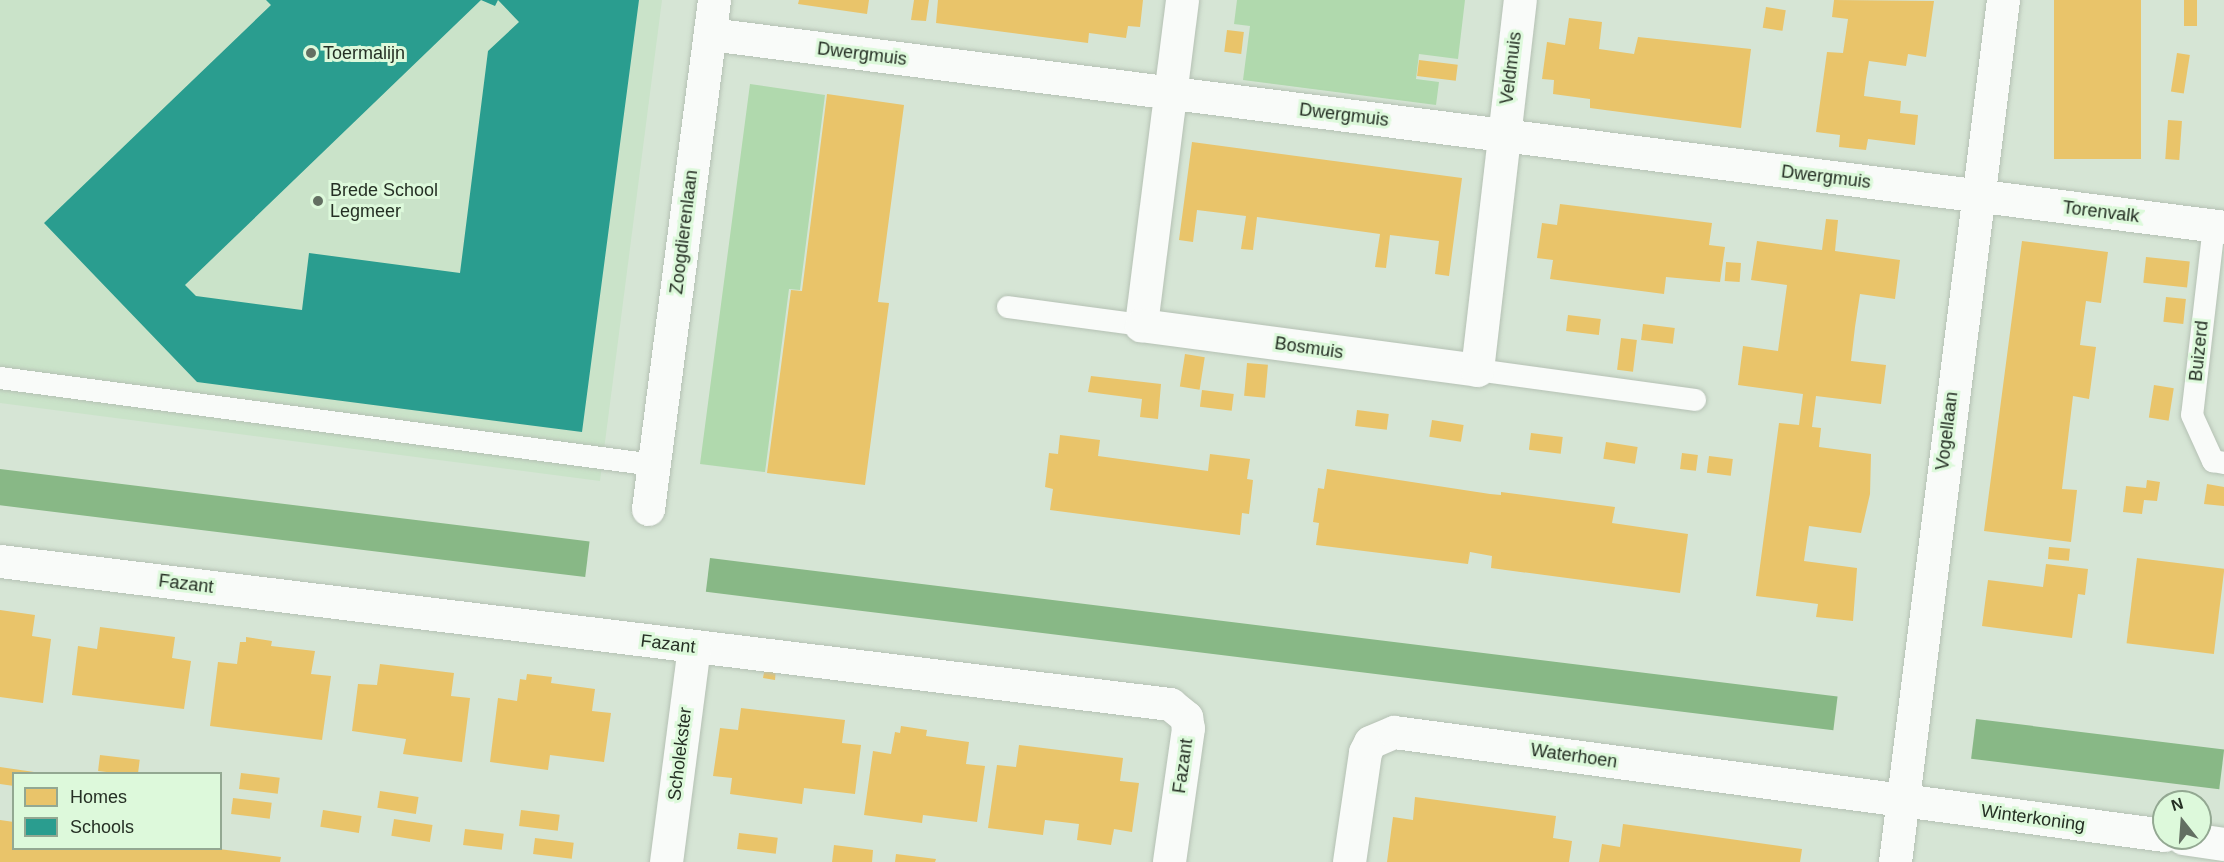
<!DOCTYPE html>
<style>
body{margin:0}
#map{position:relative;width:2224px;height:862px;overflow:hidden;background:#d6e5d5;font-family:Arial,sans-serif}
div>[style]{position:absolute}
.built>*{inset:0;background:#cae3c9}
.green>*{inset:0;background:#b0d9ad}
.water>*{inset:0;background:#88b886;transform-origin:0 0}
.homes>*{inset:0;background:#e9c46a;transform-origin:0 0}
.schools>*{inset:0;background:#2a9d8f}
.roads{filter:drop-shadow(0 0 2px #b5c1b4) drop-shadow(0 0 2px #b5c1b4)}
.lane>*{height:22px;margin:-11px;padding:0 11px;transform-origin:11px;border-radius:11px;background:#f9fbf9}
.street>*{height:33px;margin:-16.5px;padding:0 16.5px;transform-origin:16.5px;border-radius:16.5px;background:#f9fbf9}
.dots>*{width:16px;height:16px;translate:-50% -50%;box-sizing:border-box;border:3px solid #ddf9db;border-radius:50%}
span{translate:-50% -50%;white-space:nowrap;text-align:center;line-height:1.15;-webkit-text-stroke:6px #ddf9db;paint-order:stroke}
.poi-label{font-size:18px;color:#252f24}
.left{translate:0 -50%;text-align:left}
.street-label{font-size:18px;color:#252f24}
.legend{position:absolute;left:12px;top:772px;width:210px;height:78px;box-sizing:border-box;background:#ddf9db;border:2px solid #93a892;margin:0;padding:8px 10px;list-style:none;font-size:18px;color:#252f24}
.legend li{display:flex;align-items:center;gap:12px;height:30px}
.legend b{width:30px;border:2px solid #93a892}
.north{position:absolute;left:2152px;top:790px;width:60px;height:60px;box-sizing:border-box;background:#ddf9db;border:2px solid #93a892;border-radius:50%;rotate:343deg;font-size:16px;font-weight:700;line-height:24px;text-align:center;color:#252f24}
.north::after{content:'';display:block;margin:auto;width:21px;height:27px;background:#636f62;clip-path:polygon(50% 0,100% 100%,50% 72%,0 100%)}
</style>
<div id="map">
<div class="built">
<i style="clip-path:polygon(0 0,662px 0,600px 481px,0 403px)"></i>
</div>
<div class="green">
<i style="clip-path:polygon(1237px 0,1465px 0,1458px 59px,1419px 54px,1416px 79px,1439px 82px,1436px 105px,1243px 80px,1250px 26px,1234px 24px)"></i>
<i style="clip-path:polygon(750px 84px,825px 95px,800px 290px,789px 289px,765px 472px,700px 464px)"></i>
</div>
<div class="water">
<i style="left:0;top:469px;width:594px;height:36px;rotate:7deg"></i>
<i style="left:710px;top:558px;width:1136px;height:34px;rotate:7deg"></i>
<i style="left:1976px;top:719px;width:250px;height:40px;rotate:7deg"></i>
</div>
<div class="homes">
<i style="clip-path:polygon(799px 0,869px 0,867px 14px,798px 4px)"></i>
<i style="clip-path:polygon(914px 0,929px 0,926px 21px,911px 20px)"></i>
<i style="clip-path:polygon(938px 0,1143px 0,1140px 27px,1128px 26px,1126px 38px,1089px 33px,1088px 43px,936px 23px)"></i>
<i style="clip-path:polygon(1834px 0,1934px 1px,1926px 57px,1908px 54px,1906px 66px,1869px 61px,1866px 79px,1864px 96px,1901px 101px,1900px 113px,1918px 115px,1915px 145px,1868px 139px,1866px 150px,1839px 147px,1840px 135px,1816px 132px,1827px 52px,1843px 53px,1848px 19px,1832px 17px)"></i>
<i style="left:2054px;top:0;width:87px;height:159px"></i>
<i style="left:2184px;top:0;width:13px;height:26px"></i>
<i style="left:1766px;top:7px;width:20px;height:21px;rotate:9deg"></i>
<i style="clip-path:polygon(1569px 18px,1602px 22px,1599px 49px,1634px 54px,1638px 37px,1751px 49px,1741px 128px,1590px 108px,1590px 99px,1553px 94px,1554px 80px,1542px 79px,1547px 42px,1565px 45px)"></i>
<i style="left:1227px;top:30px;width:17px;height:22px;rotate:7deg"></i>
<i style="left:2177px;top:53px;width:13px;height:39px;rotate:9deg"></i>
<i style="left:1419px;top:60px;width:39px;height:16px;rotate:7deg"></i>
<i style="clip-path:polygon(827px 94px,904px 105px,878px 302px,889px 303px,865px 485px,767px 473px,791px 290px,802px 291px)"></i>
<i style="left:2168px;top:120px;width:14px;height:39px;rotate:4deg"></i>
<i style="clip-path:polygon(1192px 142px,1462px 178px,1449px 276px,1435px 274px,1439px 241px,1390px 235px,1386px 268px,1375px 267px,1380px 234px,1257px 217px,1253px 250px,1241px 249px,1246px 216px,1197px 210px,1193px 242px,1179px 240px)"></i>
<i style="clip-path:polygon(1560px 204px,1712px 223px,1709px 245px,1725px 247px,1720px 282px,1666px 277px,1664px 294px,1550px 279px,1553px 260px,1537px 258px,1542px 223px,1557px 225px)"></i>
<i style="clip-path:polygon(1826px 219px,1838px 220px,1835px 251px,1900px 260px,1895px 299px,1860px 294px,1855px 327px,1851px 361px,1886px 365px,1881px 404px,1816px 396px,1812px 427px,1821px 428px,1819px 447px,1871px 454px,1870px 494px,1861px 533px,1809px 526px,1804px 561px,1857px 568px,1853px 621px,1816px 617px,1818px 604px,1756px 596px,1779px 423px,1799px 425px,1803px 394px,1738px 385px,1743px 346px,1778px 351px,1787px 285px,1751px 280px,1757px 241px,1822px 250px)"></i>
<i style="clip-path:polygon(2022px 241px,2108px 252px,2101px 303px,2086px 301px,2080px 345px,2096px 347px,2089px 399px,2073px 396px,2062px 489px,2077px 490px,2071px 542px,1984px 531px)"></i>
<i style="left:2146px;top:257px;width:44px;height:26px;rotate:6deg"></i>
<i style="left:1726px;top:262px;width:15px;height:19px;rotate:4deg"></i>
<i style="left:2166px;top:297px;width:20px;height:25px;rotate:6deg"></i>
<i style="left:1568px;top:315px;width:33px;height:16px;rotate:7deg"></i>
<i style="left:1643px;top:324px;width:32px;height:16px;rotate:7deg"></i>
<i style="left:1621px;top:338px;width:16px;height:32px;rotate:7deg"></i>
<i style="left:1185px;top:354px;width:20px;height:33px;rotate:9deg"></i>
<i style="left:1247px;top:363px;width:21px;height:33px;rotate:5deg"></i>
<i style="clip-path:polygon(1091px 376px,1161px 384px,1158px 419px,1140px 417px,1142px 399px,1088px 392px)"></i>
<i style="left:2154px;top:385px;width:20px;height:33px;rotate:9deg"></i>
<i style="left:1202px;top:390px;width:32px;height:17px;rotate:7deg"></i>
<i style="left:1357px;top:410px;width:32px;height:16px;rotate:7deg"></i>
<i style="left:1432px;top:420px;width:32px;height:17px;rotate:9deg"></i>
<i style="left:1531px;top:433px;width:32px;height:17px;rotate:7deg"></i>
<i style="clip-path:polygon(1060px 435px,1100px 440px,1098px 456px,1208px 471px,1210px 454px,1250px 459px,1247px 479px,1253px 480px,1249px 514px,1242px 513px,1240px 535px,1050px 510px,1053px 489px,1045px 487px,1049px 453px,1058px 454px)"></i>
<i style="left:1606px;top:442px;width:32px;height:17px;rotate:9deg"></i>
<i style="left:1682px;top:453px;width:16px;height:16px;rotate:7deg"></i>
<i style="left:1709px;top:456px;width:24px;height:17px;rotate:7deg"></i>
<i style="clip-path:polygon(1327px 469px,1490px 494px,1501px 495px,1501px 492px,1615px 507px,1612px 523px,1688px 534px,1680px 593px,1491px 568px,1492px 556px,1470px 552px,1468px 564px,1316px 545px,1319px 523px,1313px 522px,1318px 488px,1324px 489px)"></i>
<i style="clip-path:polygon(2147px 480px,2160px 482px,2157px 501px,2144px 500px,2142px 514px,2123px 512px,2126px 486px,2146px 488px)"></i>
<i style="clip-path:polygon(2207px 484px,2224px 487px,2224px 506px,2204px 504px)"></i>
<i style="left:2049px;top:547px;width:21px;height:12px;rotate:5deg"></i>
<i style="left:2137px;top:558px;width:88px;height:86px;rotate:7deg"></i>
<i style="clip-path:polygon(2046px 564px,2088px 569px,2085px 595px,2078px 594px,2072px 638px,1982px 626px,1988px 580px,2043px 587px)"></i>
<i style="clip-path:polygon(0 610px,35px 615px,32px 636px,51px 639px,43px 703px,0 697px)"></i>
<i style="clip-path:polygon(100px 627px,175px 637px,172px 658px,191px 661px,184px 709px,72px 695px,78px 646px,97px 649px)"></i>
<i style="clip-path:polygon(246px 637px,272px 641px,271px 646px,315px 651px,311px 674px,331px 676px,322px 740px,210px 726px,218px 662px,237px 664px,240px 642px,246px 642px)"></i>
<i style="clip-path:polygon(380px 664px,454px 673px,451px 696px,470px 698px,462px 762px,403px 754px,406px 739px,352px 731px,358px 684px,377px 685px)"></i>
<i style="clip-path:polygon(765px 667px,776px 668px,775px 680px,763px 678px)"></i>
<i style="clip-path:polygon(527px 674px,552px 677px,551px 683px,595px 689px,592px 711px,611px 713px,604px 762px,550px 755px,548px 770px,490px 762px,498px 698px,517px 701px,520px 679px,526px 680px)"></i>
<i style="clip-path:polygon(741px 708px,845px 720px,842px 743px,861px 745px,855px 794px,804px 788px,802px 804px,730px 794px,732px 778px,713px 776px,720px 728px,738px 730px)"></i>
<i style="clip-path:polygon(901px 726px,927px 730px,926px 736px,969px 742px,966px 764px,985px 766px,977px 822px,923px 815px,922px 823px,864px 815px,873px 751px,891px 754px,895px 732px,900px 733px)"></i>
<i style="clip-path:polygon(1019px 745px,1123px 758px,1120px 781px,1139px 783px,1132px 832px,1114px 829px,1111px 845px,1077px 840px,1079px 824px,1045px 820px,1043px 835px,988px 828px,997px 765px,1016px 767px)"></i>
<i style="left:100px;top:755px;width:40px;height:16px;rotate:7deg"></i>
<i style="clip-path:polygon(0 767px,34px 772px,34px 774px,14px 774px,14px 786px,0 784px)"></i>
<i style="left:241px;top:773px;width:39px;height:16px;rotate:7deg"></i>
<i style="left:380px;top:791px;width:39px;height:17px;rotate:9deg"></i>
<i style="clip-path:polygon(1415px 797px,1556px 816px,1553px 838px,1572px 841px,1569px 862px,1387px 862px,1393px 817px,1413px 820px)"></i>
<i style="left:233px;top:798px;width:39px;height:16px;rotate:7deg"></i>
<i style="left:323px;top:810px;width:39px;height:17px;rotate:9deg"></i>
<i style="left:521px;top:810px;width:39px;height:16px;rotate:7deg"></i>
<i style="left:394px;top:819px;width:39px;height:17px;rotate:9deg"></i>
<i style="clip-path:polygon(0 820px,14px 822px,14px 849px,219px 849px,281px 857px,280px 862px,0 862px)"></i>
<i style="clip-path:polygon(1623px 824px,1802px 849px,1800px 862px,1599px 862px,1602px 844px,1620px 847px)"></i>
<i style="left:465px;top:829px;width:39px;height:16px;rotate:7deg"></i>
<i style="left:739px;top:833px;width:39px;height:16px;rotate:7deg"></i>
<i style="left:535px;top:838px;width:39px;height:16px;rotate:7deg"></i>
<i style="clip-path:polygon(834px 845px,873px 850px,872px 862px,832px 862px)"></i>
<i style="clip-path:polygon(896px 854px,936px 859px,935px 862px,895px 862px)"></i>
</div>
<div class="schools">
<i style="clip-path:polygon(266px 0,481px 0,185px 285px,196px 296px,302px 310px,309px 253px,460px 273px,488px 51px,519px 22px,498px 0,495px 6px,481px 0,639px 0,582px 432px,197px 382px,44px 223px,271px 5px)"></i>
</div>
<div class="roads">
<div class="lane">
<i style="left:2214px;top:226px;width:190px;rotate:96.6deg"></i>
<i style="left:2192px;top:415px;width:51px;rotate:65.5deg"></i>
<i style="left:2213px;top:461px;width:11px;rotate:10deg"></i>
<i style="left:1008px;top:307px;width:134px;rotate:7.7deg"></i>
<i style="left:1477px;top:370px;width:220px;rotate:7.8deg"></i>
<i style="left:0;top:378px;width:660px;rotate:7.58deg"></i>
</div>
<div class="street">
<i style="left:1182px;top:0;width:328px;rotate:97.2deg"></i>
<i style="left:1141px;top:325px;width:339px;rotate:7.6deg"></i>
<i style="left:1477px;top:370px;width:372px;rotate:-83.4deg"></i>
<i style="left:710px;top:34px;width:1526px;rotate:7.26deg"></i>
<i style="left:648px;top:509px;width:513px;rotate:-82.61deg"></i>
<i style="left:0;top:561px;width:1179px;rotate:6.97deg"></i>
<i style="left:1170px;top:704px;width:21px;rotate:39deg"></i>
<i style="left:1186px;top:717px;width:11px;rotate:80deg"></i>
<i style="left:1188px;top:728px;width:135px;rotate:98.1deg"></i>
<i style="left:2183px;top:838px;width:41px;rotate:8.3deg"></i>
<i style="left:666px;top:862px;width:217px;rotate:-82.6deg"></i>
<i style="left:1349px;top:862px;width:111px;rotate:-81.7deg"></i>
<i style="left:1365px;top:752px;width:11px;rotate:-63deg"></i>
<i style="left:1370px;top:742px;width:26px;rotate:-23deg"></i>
<i style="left:1394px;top:732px;width:777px;rotate:7.62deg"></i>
<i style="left:1895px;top:862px;width:869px;rotate:-82.86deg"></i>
</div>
</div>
<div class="dots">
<i style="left:311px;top:53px;background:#636f62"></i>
<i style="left:318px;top:201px;background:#636f62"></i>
</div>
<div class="poi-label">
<span class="left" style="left:323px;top:53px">Toermalijn</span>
<span class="left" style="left:330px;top:201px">Brede School<br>Legmeer</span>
</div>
<div class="street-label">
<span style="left:862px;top:54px;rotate:7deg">Dwergmuis</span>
<span style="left:1511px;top:68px;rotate:-83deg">Veldmuis</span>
<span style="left:1344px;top:115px;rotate:7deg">Dwergmuis</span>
<span style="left:1826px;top:177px;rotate:7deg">Dwergmuis</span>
<span style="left:2101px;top:212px;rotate:7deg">Torenvalk</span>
<span style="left:684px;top:232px;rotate:-83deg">Zoogdierenlaan</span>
<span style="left:1309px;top:348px;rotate:8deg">Bosmuis</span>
<span style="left:2199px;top:351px;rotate:-84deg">Buizerd</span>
<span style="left:1947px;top:431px;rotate:-83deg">Vogellaan</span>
<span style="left:186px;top:584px;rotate:7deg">Fazant</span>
<span style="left:668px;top:644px;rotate:7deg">Fazant</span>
<span style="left:680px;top:754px;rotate:-83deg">Scholekster</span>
<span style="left:1574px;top:756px;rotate:8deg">Waterhoen</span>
<span style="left:1183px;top:766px;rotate:-82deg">Fazant</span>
<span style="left:2033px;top:818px;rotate:8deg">Winterkoning</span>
</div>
<ul class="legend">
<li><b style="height:16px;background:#e9c46a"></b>Homes</li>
<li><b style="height:16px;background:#2a9d8f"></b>Schools</li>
</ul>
<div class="north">N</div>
</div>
